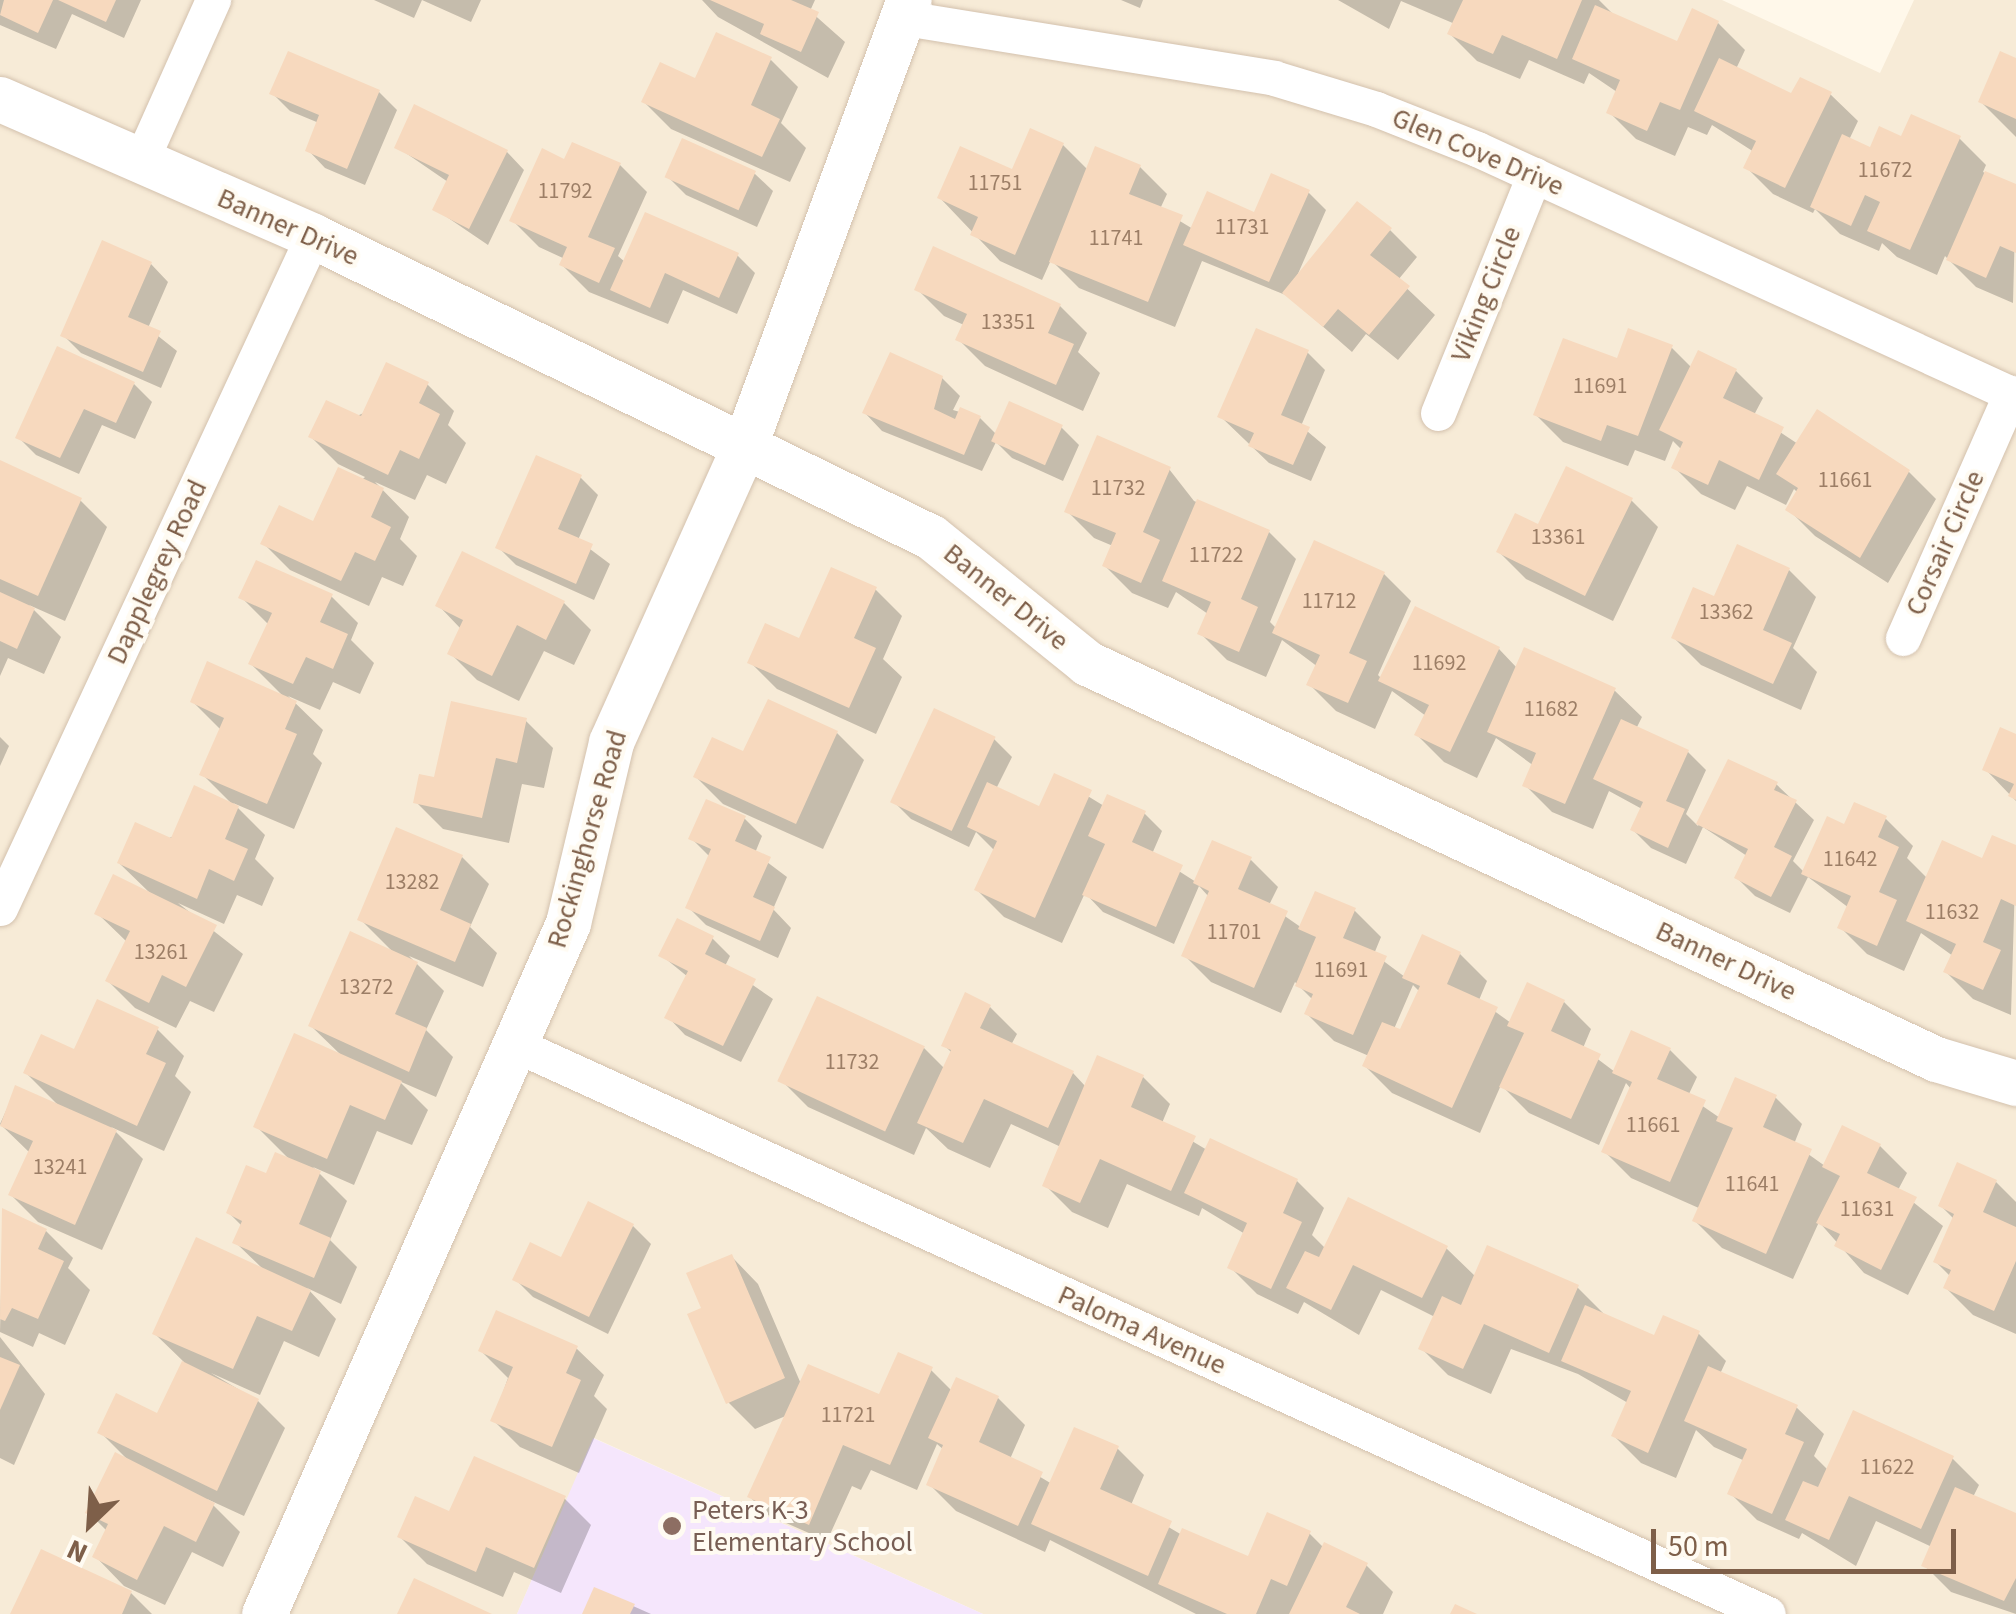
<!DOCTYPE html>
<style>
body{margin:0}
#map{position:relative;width:2016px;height:1614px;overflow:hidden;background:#fff8ea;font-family:"Source Sans 3",sans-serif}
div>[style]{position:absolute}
.residential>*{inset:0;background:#f7ebd7}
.education>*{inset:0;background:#f5e6fc}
.shadow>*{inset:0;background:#0003}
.building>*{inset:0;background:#f7d9be;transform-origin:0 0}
.roads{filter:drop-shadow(0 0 2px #d3c1ad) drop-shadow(0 0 2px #d3c1ad)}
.minor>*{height:35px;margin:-17.5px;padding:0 17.5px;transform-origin:17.5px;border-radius:17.5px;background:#fff}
.tertiary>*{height:45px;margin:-22.5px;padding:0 22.5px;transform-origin:22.5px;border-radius:22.5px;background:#fff}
.dots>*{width:28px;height:28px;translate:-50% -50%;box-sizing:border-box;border:5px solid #fffbf2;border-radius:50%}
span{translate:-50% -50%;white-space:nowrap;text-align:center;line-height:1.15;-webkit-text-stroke:8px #fffbf2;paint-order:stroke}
.number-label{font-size:22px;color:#9c7e66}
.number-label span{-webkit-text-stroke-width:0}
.street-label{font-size:28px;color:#7e5f49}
.education-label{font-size:28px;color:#785e54}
.left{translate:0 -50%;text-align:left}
.north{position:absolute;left:40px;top:1474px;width:100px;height:100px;-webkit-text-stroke:8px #fffbf2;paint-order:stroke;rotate:205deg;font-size:28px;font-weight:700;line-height:40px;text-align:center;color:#7e5f49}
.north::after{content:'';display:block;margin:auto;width:35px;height:45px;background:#7e5f49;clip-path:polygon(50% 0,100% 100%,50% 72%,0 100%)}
.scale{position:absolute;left:1651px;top:1529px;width:305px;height:45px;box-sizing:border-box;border:5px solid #7e5f49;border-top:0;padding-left:12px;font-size:30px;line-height:35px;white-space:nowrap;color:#7e5f49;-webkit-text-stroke:8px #fffbf2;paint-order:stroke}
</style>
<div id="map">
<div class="residential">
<i style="clip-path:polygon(0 0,1722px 0,1880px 73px,1914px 0,2016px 0,2016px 1614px,983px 1614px,594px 1438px,517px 1614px,0 1614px)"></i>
</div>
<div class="education">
<i style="clip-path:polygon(593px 1438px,983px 1614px,517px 1614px)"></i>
</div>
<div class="shadow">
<i style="clip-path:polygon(0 0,141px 0,124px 38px,72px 14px,56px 49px,0 25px)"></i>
<i style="clip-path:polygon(422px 0,414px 18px,374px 0,481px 0,471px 22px)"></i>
<i style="clip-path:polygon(702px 0,815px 0,810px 11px,845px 42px,828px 78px,718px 17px)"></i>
<i style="clip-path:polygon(1121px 0,1143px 0,1140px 8px)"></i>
<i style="clip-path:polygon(1338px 0,1599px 0,1614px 15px,1678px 44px,1718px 23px,1745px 50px,1736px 69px,1792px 96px,1830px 94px,1858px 121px,1849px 140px,1871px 150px,1902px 139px,1959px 138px,1986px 165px,1983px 172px,2016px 187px,2013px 303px,1976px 287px,1945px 256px,1937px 275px,1897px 257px,1882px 243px,1879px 251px,1840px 234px,1815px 209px,1813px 213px,1773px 194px,1746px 167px,1754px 152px,1712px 125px,1707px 135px,1688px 127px,1675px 156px,1636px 139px,1609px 112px,1617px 92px,1589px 73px,1584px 84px,1529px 60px,1520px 79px,1477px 61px,1450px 34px,1455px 24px,1401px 1px,1389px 29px)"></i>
<i style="clip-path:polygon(771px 60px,798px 87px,781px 123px,806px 148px,790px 182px,671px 129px,644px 102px)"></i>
<i style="clip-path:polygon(2016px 61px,2016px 137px,1981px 102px)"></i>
<i style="clip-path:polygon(379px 92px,397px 110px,365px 185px,325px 168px,308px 150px,319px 123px,290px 111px,272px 93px)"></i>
<i style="clip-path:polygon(1063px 145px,1088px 170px,1140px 167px,1167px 194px,1160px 209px,1193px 229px,1255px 215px,1308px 192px,1326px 210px,1297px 276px,1390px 230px,1417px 257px,1398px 280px,1435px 315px,1398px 360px,1366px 334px,1352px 352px,1288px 296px,1202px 261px,1175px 327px,1079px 288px,1051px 260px,1042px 280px,1000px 261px,940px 198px,1013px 172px)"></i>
<i style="clip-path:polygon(397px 147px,507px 152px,524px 170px,488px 245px,435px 209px,448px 182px)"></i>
<i style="clip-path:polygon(566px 162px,620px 165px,647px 192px,618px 256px,625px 262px,737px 255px,755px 273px,737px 314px,683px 290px,668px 324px,589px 292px,562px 265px,565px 259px,539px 247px,512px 220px)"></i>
<i style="clip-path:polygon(755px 174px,773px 191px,757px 227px,686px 195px,668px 177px)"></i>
<i style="clip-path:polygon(151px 264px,168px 282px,148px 328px,177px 351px,161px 388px,81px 353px,63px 335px)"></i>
<i style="clip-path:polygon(917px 289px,1060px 306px,1087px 333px,1078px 352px,1100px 373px,1083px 411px,985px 366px,958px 339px,964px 325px,944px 316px)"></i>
<i style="clip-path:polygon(1671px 347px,1692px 368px,1736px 371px,1763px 398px,1754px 415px,1798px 444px,1909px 472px,1936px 499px,1888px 583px,1815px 536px,1788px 509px,1798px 493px,1794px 489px,1786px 505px,1747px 486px,1735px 510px,1701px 494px,1674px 467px,1682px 450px,1673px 441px,1665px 461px,1635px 450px,1628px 466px,1563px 442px,1536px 415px,1618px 361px)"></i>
<i style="clip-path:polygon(1307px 352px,1325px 370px,1301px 426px,1326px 447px,1311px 481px,1269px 463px,1220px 416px)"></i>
<i style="clip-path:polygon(942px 378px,960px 396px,953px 410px,980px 418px,997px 435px,1061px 427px,1079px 445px,1063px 481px,1012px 458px,996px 442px,982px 471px,882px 431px,865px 413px)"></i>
<i style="clip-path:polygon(134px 384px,152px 402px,135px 439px,102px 425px,79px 474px,36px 455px,18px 437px)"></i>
<i style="clip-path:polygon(427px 384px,454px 411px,448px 425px,466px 443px,446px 484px,427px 475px,415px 500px,375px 482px,409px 517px,400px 539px,417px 556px,403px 586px,382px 577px,369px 606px,290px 570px,263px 543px,315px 524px,365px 477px,338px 464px,311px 437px)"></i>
<i style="clip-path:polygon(0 463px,80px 500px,107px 527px,65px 621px,29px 605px,61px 637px,44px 674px,8px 658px,0 676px)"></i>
<i style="clip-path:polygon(1169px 469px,1194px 501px,1269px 532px,1296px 559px,1270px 622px,1277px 629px,1384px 574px,1411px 601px,1378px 675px,1382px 679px,1416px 609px,1499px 649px,1517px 668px,1614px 690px,1642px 717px,1636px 729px,1688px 752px,1706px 770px,1686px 814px,1698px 826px,1729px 762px,1776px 784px,1814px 820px,1793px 861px,1805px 873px,1845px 827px,1886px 819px,1913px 846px,1907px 858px,1928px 879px,2016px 848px,2011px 1015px,1973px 999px,1946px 972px,1953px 956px,1921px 933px,1904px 971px,1867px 954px,1840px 927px,1849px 908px,1808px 877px,1790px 913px,1755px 896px,1737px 878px,1747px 856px,1703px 827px,1686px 864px,1651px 848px,1633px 830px,1642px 809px,1609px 791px,1593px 829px,1552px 812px,1525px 785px,1534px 766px,1496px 738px,1477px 778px,1444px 762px,1417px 735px,1426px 716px,1392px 691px,1375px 729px,1336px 711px,1309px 684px,1318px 667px,1282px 640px,1266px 677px,1227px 660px,1200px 633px,1208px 614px,1176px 592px,1168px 608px,1132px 593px,1105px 566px,1113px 546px,1094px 538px,1067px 511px)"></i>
<i style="clip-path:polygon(580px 477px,598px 495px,578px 540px,610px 564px,594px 600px,516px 565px,498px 547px)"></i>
<i style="clip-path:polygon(1631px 500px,1658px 527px,1613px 621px,1526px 579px,1499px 552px,1539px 527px)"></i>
<i style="clip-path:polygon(1789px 570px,1816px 597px,1793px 648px,1817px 672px,1801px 710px,1701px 665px,1674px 638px,1715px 599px)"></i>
<i style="clip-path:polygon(875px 589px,902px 616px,883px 659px,902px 677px,876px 734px,777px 689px,750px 662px,800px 641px)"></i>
<i style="clip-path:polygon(331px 596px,358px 623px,351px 640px,374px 663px,360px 694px,333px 682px,320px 710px,288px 696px,323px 730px,313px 754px,322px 763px,294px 829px,233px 803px,265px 835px,255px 859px,274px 878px,262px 906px,237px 895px,224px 924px,178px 903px,243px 954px,214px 1012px,190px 1001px,176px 1028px,135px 1008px,108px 981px,127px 942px,97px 913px,151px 894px,119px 863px,234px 806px,202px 774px,220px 729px,193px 702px,286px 699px,251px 664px,269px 625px,241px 597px)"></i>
<i style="clip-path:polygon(564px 603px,591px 630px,574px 665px,544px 651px,519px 701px,477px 680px,450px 653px,461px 629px,438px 605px)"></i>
<i style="clip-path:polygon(526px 721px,553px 748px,544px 788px,522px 784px,509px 843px,443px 829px,416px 802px,436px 780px)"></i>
<i style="clip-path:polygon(837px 733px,864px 760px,823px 849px,723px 804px,696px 777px,744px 754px)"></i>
<i style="clip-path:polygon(0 737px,9px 746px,0 766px)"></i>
<i style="clip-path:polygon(2016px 737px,2016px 801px,1985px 769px)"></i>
<i style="clip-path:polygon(evenodd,994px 739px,1012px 757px,996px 789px,1040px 809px,1055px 776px,1104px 806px,1144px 813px,1162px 831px,1152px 854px,1196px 882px,1251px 860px,1278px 887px,1269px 905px,1302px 928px,1354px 910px,1381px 937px,1374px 954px,1405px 977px,1423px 938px,1460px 954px,1487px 981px,1479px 1000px,1511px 1023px,1564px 1002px,1591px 1029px,1583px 1048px,1615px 1072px,1670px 1050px,1697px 1077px,1688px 1096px,1720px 1118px,1775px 1097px,1802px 1124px,1794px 1144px,1825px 1166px,1880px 1146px,1907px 1173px,1898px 1190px,1943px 1226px,1908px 1295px,1864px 1273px,1819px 1222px,1793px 1279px,1722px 1248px,1695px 1221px,1701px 1209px,1631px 1178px,1604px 1151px,1631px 1089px,1626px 1083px,1599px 1145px,1529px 1113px,1501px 1085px,1480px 1133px,1392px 1093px,1365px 1066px,1369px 1056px,1334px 1041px,1307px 1014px,1313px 1000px,1295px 982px,1281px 1013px,1211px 982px,1184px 955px,1209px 897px,1199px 886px,1174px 944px,1103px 912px,1085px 893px,1062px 943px,1004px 917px,977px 890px,995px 851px,976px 832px,969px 847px,911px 819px,893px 801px,994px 739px,1413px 985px,1420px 992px,1401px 1032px,1394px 1029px,1413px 985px)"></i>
<i style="clip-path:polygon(740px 814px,762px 836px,755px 853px,787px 877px,773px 909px,791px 928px,778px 958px,706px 925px,688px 907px,710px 857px,691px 838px)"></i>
<i style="clip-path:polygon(462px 857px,489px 884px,470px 927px,497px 953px,483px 987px,409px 956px,444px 991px,426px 1030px,453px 1057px,436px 1097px,399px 1081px,428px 1110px,412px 1145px,377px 1131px,354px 1185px,313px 1167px,347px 1201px,330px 1240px,357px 1267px,341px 1304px,307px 1288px,336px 1319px,319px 1357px,284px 1341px,260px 1395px,211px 1373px,258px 1401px,285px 1428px,244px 1516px,207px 1499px,240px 1532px,223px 1567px,192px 1552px,165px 1605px,124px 1586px,95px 1556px,107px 1531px,88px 1512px,129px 1461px,100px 1432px,158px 1416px,184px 1362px,155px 1334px,264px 1270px,235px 1242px,242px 1226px,229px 1213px,290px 1160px,256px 1126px,342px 1056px,311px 1026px,394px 953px,360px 919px)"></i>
<i style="clip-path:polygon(712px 938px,730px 956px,725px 966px,773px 999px,741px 1062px,685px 1035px,668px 1017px,688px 977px,661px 955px)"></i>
<i style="clip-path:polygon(990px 1007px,1017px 1034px,1011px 1045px,1073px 1073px,1086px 1087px,1143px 1077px,1170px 1104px,1162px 1123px,1207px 1150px,1297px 1181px,1324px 1208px,1312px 1235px,1326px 1249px,1446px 1248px,1476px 1277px,1577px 1287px,1604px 1314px,1656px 1338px,1699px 1334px,1726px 1361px,1720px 1374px,1796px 1407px,1824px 1434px,1814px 1456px,1828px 1470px,1952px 1458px,1979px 1485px,1973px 1497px,2016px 1516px,2016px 1614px,1951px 1592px,1924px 1565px,1932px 1547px,1876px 1521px,1856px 1566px,1802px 1533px,1799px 1539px,1757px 1520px,1730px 1493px,1745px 1461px,1714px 1447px,1696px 1430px,1676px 1478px,1641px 1463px,1614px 1436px,1628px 1403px,1578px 1374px,1511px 1349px,1491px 1394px,1448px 1375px,1421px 1348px,1435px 1317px,1381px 1290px,1359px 1335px,1304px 1302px,1298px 1314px,1257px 1294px,1230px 1267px,1245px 1234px,1202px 1208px,1199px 1216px,1127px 1184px,1108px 1228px,1072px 1212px,1045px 1185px,1061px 1147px,1011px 1124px,990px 1168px,948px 1149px,926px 1128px,914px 1155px,808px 1107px,781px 1080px,924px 1048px,945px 1069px,952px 1053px,944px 1045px)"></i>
<i style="clip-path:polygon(157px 1029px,184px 1056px,175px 1076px,191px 1092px,164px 1151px,111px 1127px,143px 1159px,102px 1250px,38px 1222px,11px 1195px,30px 1153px,0 1124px,16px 1089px,61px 1108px,26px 1073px)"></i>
<i style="clip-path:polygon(1996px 1182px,2016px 1202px,2016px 1334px,1973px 1315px,1946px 1288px,1951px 1277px,1936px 1262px,1955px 1220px,1941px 1206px)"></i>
<i style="clip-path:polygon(3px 1211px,46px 1231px,73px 1258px,68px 1268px,90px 1290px,65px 1345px,39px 1333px,33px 1347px,0 1332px)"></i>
<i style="clip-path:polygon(633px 1226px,651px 1244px,608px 1334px,533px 1297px,515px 1279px)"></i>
<i style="clip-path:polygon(731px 1256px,758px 1284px,801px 1384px,880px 1398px,931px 1370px,952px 1391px,957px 1380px,998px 1398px,1025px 1425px,1010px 1459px,1052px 1484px,1117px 1448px,1144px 1475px,1131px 1505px,1182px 1535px,1250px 1560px,1309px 1533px,1324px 1548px,1366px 1565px,1393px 1592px,1383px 1614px,1196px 1614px,1050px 1540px,1045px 1552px,956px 1511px,929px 1484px,944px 1450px,937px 1444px,917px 1490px,871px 1470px,861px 1490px,852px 1486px,827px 1541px,768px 1515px,750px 1497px,788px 1415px,755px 1429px,728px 1402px,704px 1310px)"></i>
<i style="clip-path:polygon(0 1337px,45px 1394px,14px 1465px,0 1458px)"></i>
<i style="clip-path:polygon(576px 1348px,604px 1375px,594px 1396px,607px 1409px,579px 1473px,520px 1447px,493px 1420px,508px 1378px,481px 1351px)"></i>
<i style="clip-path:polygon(564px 1498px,591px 1525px,561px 1593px,514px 1572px,503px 1597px,427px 1564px,400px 1537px,450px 1514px)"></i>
<i style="clip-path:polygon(130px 1592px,152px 1614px,13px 1614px)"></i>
<i style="clip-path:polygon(633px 1606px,651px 1614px,584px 1614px)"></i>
</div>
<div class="building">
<i style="clip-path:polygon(4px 0,53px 0,38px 33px,0 15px)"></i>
<i style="clip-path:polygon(58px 0,116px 0,106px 22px)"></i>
<i style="clip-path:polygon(710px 0,791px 0,819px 12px,801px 52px,760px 34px,764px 24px)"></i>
<i style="clip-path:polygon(1463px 0,1582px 0,1557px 59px,1502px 35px,1493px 54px,1447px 34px)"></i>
<i style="clip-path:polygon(1595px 5px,1677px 41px,1692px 8px,1719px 21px,1680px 110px,1660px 102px,1647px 131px,1606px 113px,1620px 80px,1572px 59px)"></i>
<i style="clip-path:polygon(716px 32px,772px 57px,751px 105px,780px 119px,762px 157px,641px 102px,660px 62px,695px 78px)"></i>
<i style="clip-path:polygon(288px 51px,380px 90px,347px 169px,305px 151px,319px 115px,269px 94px)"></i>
<i style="clip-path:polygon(2000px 51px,2016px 58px,2016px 119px,1978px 102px)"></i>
<i style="clip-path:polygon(1719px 58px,1791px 93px,1800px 77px,1832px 92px,1785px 188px,1743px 168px,1756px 141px,1694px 111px)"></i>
<i style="clip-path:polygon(414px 104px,508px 150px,469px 229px,432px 210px,449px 175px,394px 148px)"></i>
<i style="clip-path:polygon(1911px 114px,1961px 136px,1910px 250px,1867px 231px,1880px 202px,1865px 195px,1851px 226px,1810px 207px,1842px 134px,1870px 147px,1879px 126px,1901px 136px)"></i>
<i style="clip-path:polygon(1030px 128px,1064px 143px,1015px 255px,970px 235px,978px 217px,937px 198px,960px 146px,1012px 169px)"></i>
<i style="left:682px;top:138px;width:81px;height:43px;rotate:24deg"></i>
<i style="clip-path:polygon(572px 142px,621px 163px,588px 237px,615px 248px,599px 283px,559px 265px,567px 247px,509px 221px,542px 148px,564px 159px)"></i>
<i style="clip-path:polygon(1095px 146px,1141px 165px,1129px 194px,1183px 215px,1148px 302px,1049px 262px)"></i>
<i style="clip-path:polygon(1985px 171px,2016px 184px,2016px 253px,2000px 246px,1986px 278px,1946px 260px)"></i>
<i style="clip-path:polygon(1271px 173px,1310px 190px,1269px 282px,1183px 245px,1207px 191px,1254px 212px)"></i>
<i style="clip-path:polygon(1357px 201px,1392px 228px,1370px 255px,1410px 286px,1369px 335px,1338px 309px,1323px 327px,1282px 293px)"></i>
<i style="clip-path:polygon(645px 212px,739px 253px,719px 298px,665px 273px,650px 308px,610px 290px)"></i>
<i style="clip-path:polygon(102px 240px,152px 262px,128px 317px,161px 331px,143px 372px,60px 336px)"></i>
<i style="clip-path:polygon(933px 246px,1061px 304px,1048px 333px,1074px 344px,1056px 385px,955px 340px,967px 314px,914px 290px)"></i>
<i style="clip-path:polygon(1256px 328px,1309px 350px,1281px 415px,1310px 427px,1293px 465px,1248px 446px,1254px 433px,1217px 417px)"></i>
<i style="clip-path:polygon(1628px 328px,1673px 345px,1638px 436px,1607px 425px,1601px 441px,1533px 415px,1563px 338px,1617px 358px)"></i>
<i style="clip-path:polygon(57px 346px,135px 382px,116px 423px,84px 409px,60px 458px,15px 438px)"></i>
<i style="clip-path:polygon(1698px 350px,1737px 369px,1723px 398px,1784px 427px,1759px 480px,1719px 460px,1708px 485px,1671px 468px,1683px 442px,1659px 430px)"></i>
<i style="clip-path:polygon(890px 352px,943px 376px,934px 409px,955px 419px,960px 407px,981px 416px,964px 455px,862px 413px)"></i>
<i style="clip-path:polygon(386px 362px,429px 382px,419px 403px,440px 414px,419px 459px,400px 450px,388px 475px,308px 437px,326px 400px,361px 416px)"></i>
<i style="left:1009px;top:401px;width:59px;height:44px;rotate:24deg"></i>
<i style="clip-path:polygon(1817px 409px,1910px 470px,1860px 558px,1785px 510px,1798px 488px,1776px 474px)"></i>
<i style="clip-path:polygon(1097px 435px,1171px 467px,1143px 532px,1160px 540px,1141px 583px,1102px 566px,1116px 533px,1064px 512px)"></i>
<i style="clip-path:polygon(536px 455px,582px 475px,558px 529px,593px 544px,576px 584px,495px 548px)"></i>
<i style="clip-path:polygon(0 460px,82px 498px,38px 596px,0 579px)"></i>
<i style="clip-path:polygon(1566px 466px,1633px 498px,1585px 596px,1496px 552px,1515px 513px,1538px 524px)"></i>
<i style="clip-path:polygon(338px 467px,384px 488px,371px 517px,391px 527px,375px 561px,355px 552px,341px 581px,260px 544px,279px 505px,313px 521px)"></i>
<i style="clip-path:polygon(1197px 499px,1270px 530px,1241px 599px,1258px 607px,1239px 652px,1197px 634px,1211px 602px,1162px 581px)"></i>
<i style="clip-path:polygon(1314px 540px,1385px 572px,1349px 653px,1367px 661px,1348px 703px,1306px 685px,1320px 655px,1272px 633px)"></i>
<i style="clip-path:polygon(1737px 544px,1790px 568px,1763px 630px,1792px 643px,1773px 684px,1671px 638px,1693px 587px,1714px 596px)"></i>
<i style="clip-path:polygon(462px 551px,565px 601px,546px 640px,517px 625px,492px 676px,447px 654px,463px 620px,435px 606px)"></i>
<i style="clip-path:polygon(256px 560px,333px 594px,320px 622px,348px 634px,333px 669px,306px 657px,293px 684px,248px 664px,272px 613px,238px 598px)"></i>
<i style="clip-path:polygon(831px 567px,877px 587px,854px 638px,876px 648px,849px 708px,747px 663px,765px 623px,799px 638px)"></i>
<i style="clip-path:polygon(0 592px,35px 608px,17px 649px,0 641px)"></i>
<i style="clip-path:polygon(1415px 606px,1500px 647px,1450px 752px,1414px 735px,1429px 705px,1378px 681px)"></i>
<i style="clip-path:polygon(1524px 647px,1616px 688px,1565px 804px,1522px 786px,1536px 753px,1487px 732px)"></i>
<i style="clip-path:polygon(207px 661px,297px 701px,285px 729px,297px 734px,267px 804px,199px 775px,224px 718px,190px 702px)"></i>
<i style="clip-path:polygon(768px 699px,838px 731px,796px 824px,693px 777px,712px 737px,743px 751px)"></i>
<i style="clip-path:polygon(451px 701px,527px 718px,517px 763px,496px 758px,482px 818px,413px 803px,419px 774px,434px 777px)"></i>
<i style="left:934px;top:708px;width:68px;height:104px;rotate:25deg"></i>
<i style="clip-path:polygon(1621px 719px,1689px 750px,1666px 801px,1685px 809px,1668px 848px,1630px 830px,1643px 802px,1593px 779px)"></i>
<i style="clip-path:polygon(2000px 727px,2016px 734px,2016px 800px,2008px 796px,2014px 784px,1982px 770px)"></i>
<i style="clip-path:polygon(1728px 759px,1778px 782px,1774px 790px,1797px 800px,1774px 847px,1792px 856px,1771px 897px,1734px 878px,1748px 849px,1696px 824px)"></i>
<i style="clip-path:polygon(1054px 773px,1092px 790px,1035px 918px,974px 890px,997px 841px,967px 827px,987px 782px,1039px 806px)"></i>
<i style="clip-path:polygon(194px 785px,239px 806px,225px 839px,248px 849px,234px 881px,209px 869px,197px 899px,117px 863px,135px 822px,171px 838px)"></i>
<i style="clip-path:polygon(1107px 794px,1146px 811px,1132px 842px,1183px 865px,1156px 927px,1082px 895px,1105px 844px,1088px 836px)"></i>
<i style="clip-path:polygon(706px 799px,746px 816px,735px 841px,771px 857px,753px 897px,775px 907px,760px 941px,685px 908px,711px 849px,688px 839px)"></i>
<i style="clip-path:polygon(1854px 802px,1887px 816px,1878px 837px,1899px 847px,1879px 892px,1897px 900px,1877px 946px,1837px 928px,1851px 896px,1801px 874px,1827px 816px,1844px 824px)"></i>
<i style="clip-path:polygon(396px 827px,463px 855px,440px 910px,471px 924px,455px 962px,357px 920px)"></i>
<i style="clip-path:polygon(1992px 835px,2016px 845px,2016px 906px,2001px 899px,1983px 942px,2001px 950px,1983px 990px,1943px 972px,1956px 944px,1906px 921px,1942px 840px,1982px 858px)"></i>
<i style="clip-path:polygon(1212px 840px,1252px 857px,1238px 889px,1288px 911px,1254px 988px,1181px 956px,1209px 891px,1193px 883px)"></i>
<i style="clip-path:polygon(113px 874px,217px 925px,186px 987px,162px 975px,149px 1003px,105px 981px,130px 931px,94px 914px)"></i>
<i style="clip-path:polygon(1315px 891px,1356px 908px,1343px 938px,1387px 956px,1353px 1035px,1304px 1014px,1313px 994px,1295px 986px,1316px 937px,1298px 929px)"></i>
<i style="clip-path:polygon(677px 918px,714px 936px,705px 954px,756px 979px,723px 1046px,664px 1018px,688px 971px,658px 956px)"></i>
<i style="clip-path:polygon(350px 931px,418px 962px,395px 1014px,427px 1028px,409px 1072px,308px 1026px)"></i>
<i style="clip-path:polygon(1422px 934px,1461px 952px,1447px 984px,1498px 1007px,1452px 1108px,1362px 1066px,1382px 1022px,1400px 1029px,1420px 986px,1402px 978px)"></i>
<i style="clip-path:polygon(1527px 982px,1565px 1000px,1551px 1031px,1601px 1054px,1571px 1119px,1499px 1087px,1524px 1033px,1507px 1026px)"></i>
<i style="clip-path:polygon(965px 992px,991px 1005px,980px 1028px,1074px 1071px,1048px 1128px,984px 1099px,963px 1143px,917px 1123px,951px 1050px,941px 1046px)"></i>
<i style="left:817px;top:996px;width:119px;height:94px;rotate:25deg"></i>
<i style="clip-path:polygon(97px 999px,159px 1027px,146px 1054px,166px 1063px,137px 1126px,23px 1073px,41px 1034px,74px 1049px)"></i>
<i style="clip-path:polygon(1631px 1030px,1671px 1048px,1657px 1079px,1706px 1100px,1670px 1182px,1601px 1152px,1632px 1082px,1612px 1073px)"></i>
<i style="clip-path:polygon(294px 1033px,402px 1081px,385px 1120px,350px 1105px,327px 1159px,253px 1127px)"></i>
<i style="clip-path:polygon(1097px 1055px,1144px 1075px,1131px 1107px,1196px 1136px,1171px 1191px,1100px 1159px,1080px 1203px,1042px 1186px)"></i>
<i style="clip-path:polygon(1735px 1077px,1777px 1095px,1763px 1127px,1812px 1149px,1766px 1254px,1692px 1221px,1733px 1128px,1716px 1121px)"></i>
<i style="clip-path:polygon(15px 1085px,117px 1130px,75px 1225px,8px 1195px,33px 1141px,0 1126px)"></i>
<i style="clip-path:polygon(1842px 1125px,1881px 1144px,1867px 1173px,1917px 1197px,1881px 1270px,1834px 1246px,1840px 1234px,1816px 1223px,1840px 1176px,1822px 1167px)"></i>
<i style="clip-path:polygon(1210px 1138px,1298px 1179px,1283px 1213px,1302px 1222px,1271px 1289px,1227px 1268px,1247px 1223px,1184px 1193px)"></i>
<i style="clip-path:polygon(275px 1152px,321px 1171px,299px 1224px,331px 1238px,314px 1278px,232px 1243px,242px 1221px,226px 1213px,246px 1165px,266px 1173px)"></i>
<i style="clip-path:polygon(1957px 1162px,1997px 1180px,1983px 1212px,2016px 1227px,2016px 1261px,1994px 1311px,1943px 1288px,1951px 1270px,1933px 1262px,1954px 1214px,1938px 1206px)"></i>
<i style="clip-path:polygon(1348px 1197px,1448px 1246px,1422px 1298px,1353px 1265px,1331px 1310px,1286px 1288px,1305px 1251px,1319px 1257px)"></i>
<i style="clip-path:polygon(588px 1201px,634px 1224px,589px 1317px,512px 1280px,530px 1242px,561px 1257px)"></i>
<i style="clip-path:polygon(2px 1208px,47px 1229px,38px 1249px,64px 1261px,38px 1319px,12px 1308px,5px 1321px,0 1319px)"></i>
<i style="clip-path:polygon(196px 1237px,311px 1290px,292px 1331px,257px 1316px,233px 1369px,152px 1334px)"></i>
<i style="clip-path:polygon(1487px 1245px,1579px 1285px,1549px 1353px,1484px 1324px,1463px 1369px,1418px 1349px,1442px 1296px,1461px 1305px)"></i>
<i style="clip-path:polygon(732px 1254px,785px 1378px,726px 1404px,687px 1314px,701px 1308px,686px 1273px)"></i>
<i style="clip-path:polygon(1585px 1305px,1654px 1335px,1663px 1315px,1700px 1331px,1648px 1453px,1611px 1436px,1631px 1391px,1561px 1361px)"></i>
<i style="clip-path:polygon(496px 1310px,578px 1346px,566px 1373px,581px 1380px,552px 1447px,490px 1421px,513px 1367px,478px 1351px)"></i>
<i style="clip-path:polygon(898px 1352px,933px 1367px,890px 1465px,843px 1445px,809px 1525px,747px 1497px,808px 1364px,879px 1394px)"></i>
<i style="clip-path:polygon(0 1357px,20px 1365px,0 1410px)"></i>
<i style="clip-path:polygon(182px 1361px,259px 1399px,217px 1491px,97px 1433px,116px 1393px,157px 1413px)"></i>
<i style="clip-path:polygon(1708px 1366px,1798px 1405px,1785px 1434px,1804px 1442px,1772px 1514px,1727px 1494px,1747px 1449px,1684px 1421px)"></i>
<i style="clip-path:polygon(956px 1377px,999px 1396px,979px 1442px,1043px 1472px,1018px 1526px,926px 1485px,943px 1445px,928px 1438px)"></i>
<i style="clip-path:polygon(1853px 1410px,1954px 1456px,1921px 1529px,1849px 1496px,1829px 1540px,1785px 1520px,1803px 1481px,1818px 1487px)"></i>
<i style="clip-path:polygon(1074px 1427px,1119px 1446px,1100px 1489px,1172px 1521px,1148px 1576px,1031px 1524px)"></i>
<i style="clip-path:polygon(115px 1452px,215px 1503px,196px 1542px,164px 1526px,137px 1580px,92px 1557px,108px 1524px,85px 1513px)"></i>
<i style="clip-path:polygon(474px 1456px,566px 1496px,534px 1568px,486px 1547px,476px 1572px,397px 1537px,415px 1496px,449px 1511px)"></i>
<i style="clip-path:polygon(1955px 1487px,2016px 1513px,2016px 1578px,2004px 1601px,1921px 1566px)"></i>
<i style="clip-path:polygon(1267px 1512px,1311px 1531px,1287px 1586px,1271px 1579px,1256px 1614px,1227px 1614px,1158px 1584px,1182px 1528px,1248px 1556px)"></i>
<i style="clip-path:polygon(1324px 1542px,1368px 1563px,1346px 1607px,1360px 1614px,1289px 1614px)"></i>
<i style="clip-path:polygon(41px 1549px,132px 1591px,122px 1614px,10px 1614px)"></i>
<i style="clip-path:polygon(414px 1578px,492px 1614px,397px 1614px)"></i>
<i style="clip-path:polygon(594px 1587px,635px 1604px,630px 1614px,582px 1614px)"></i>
<i style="clip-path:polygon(1455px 1604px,1477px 1614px,1450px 1614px)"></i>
</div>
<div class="roads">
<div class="minor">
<i style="left:905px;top:18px;width:374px;rotate:9.2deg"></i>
<i style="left:1274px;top:78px;width:107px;rotate:16.9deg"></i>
<i style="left:1376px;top:109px;width:109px;rotate:21.6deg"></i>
<i style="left:1477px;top:149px;width:593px;rotate:24.62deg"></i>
<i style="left:140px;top:163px;width:179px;rotate:-65.9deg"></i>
<i style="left:1438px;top:413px;width:257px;rotate:-68deg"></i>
<i style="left:1903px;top:638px;width:268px;rotate:-66.2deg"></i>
<i style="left:0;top:908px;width:741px;rotate:-65.03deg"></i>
<i style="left:516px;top:1045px;width:1375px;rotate:24.44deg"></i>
</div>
<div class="tertiary">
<i style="left:0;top:99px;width:342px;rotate:23.6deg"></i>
<i style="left:313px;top:236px;width:687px;rotate:25.97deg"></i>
<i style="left:931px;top:537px;width:201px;rotate:38.9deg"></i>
<i style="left:1087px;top:663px;width:937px;rotate:25.01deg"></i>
<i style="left:1936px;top:1059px;width:84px;rotate:16.7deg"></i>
<i style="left:264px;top:1614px;width:755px;rotate:-66.25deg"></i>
<i style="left:568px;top:923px;width:186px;rotate:-76.6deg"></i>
<i style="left:611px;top:742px;width:329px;rotate:-65.8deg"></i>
<i style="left:746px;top:442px;width:471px;rotate:-69.8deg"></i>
</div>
</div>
<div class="dots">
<i style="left:672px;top:1526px;background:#8d6e63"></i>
</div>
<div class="number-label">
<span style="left:1885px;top:171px">11672</span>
<span style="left:995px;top:184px">11751</span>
<span style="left:565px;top:192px">11792</span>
<span style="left:1242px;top:228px">11731</span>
<span style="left:1116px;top:239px">11741</span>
<span style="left:1008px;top:323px">13351</span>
<span style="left:1600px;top:387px">11691</span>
<span style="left:1845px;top:481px">11661</span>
<span style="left:1118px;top:489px">11732</span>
<span style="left:1558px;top:538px">13361</span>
<span style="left:1216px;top:556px">11722</span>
<span style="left:1329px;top:602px">11712</span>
<span style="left:1726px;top:613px">13362</span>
<span style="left:1439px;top:664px">11692</span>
<span style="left:1551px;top:710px">11682</span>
<span style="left:1850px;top:860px">11642</span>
<span style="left:412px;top:883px">13282</span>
<span style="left:1952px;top:913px">11632</span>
<span style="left:1234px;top:933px">11701</span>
<span style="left:161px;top:953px">13261</span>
<span style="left:1341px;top:971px">11691</span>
<span style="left:366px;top:988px">13272</span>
<span style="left:852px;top:1063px">11732</span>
<span style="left:1653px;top:1126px">11661</span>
<span style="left:60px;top:1168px">13241</span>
<span style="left:1752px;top:1185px">11641</span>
<span style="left:1867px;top:1210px">11631</span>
<span style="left:848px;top:1416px">11721</span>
<span style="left:1887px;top:1468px">11622</span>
</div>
<div class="street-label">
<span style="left:1478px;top:152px;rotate:23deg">Glen Cove Drive</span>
<span style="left:288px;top:227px;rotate:24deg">Banner Drive</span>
<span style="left:1486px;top:294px;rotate:-68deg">Viking Circle</span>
<span style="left:1945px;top:543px;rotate:-66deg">Corsair Circle</span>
<span style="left:157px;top:572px;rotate:-65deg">Dapplegrey Road</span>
<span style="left:1006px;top:597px;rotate:39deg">Banner Drive</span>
<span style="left:587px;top:839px;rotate:-74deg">Rockinghorse Road</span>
<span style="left:1726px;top:961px;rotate:25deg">Banner Drive</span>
<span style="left:1142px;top:1330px;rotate:24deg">Paloma Avenue</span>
</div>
<div class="education-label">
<span class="left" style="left:692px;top:1526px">Peters K-3<br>Elementary School</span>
</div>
<div class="north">N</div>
<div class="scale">50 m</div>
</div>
